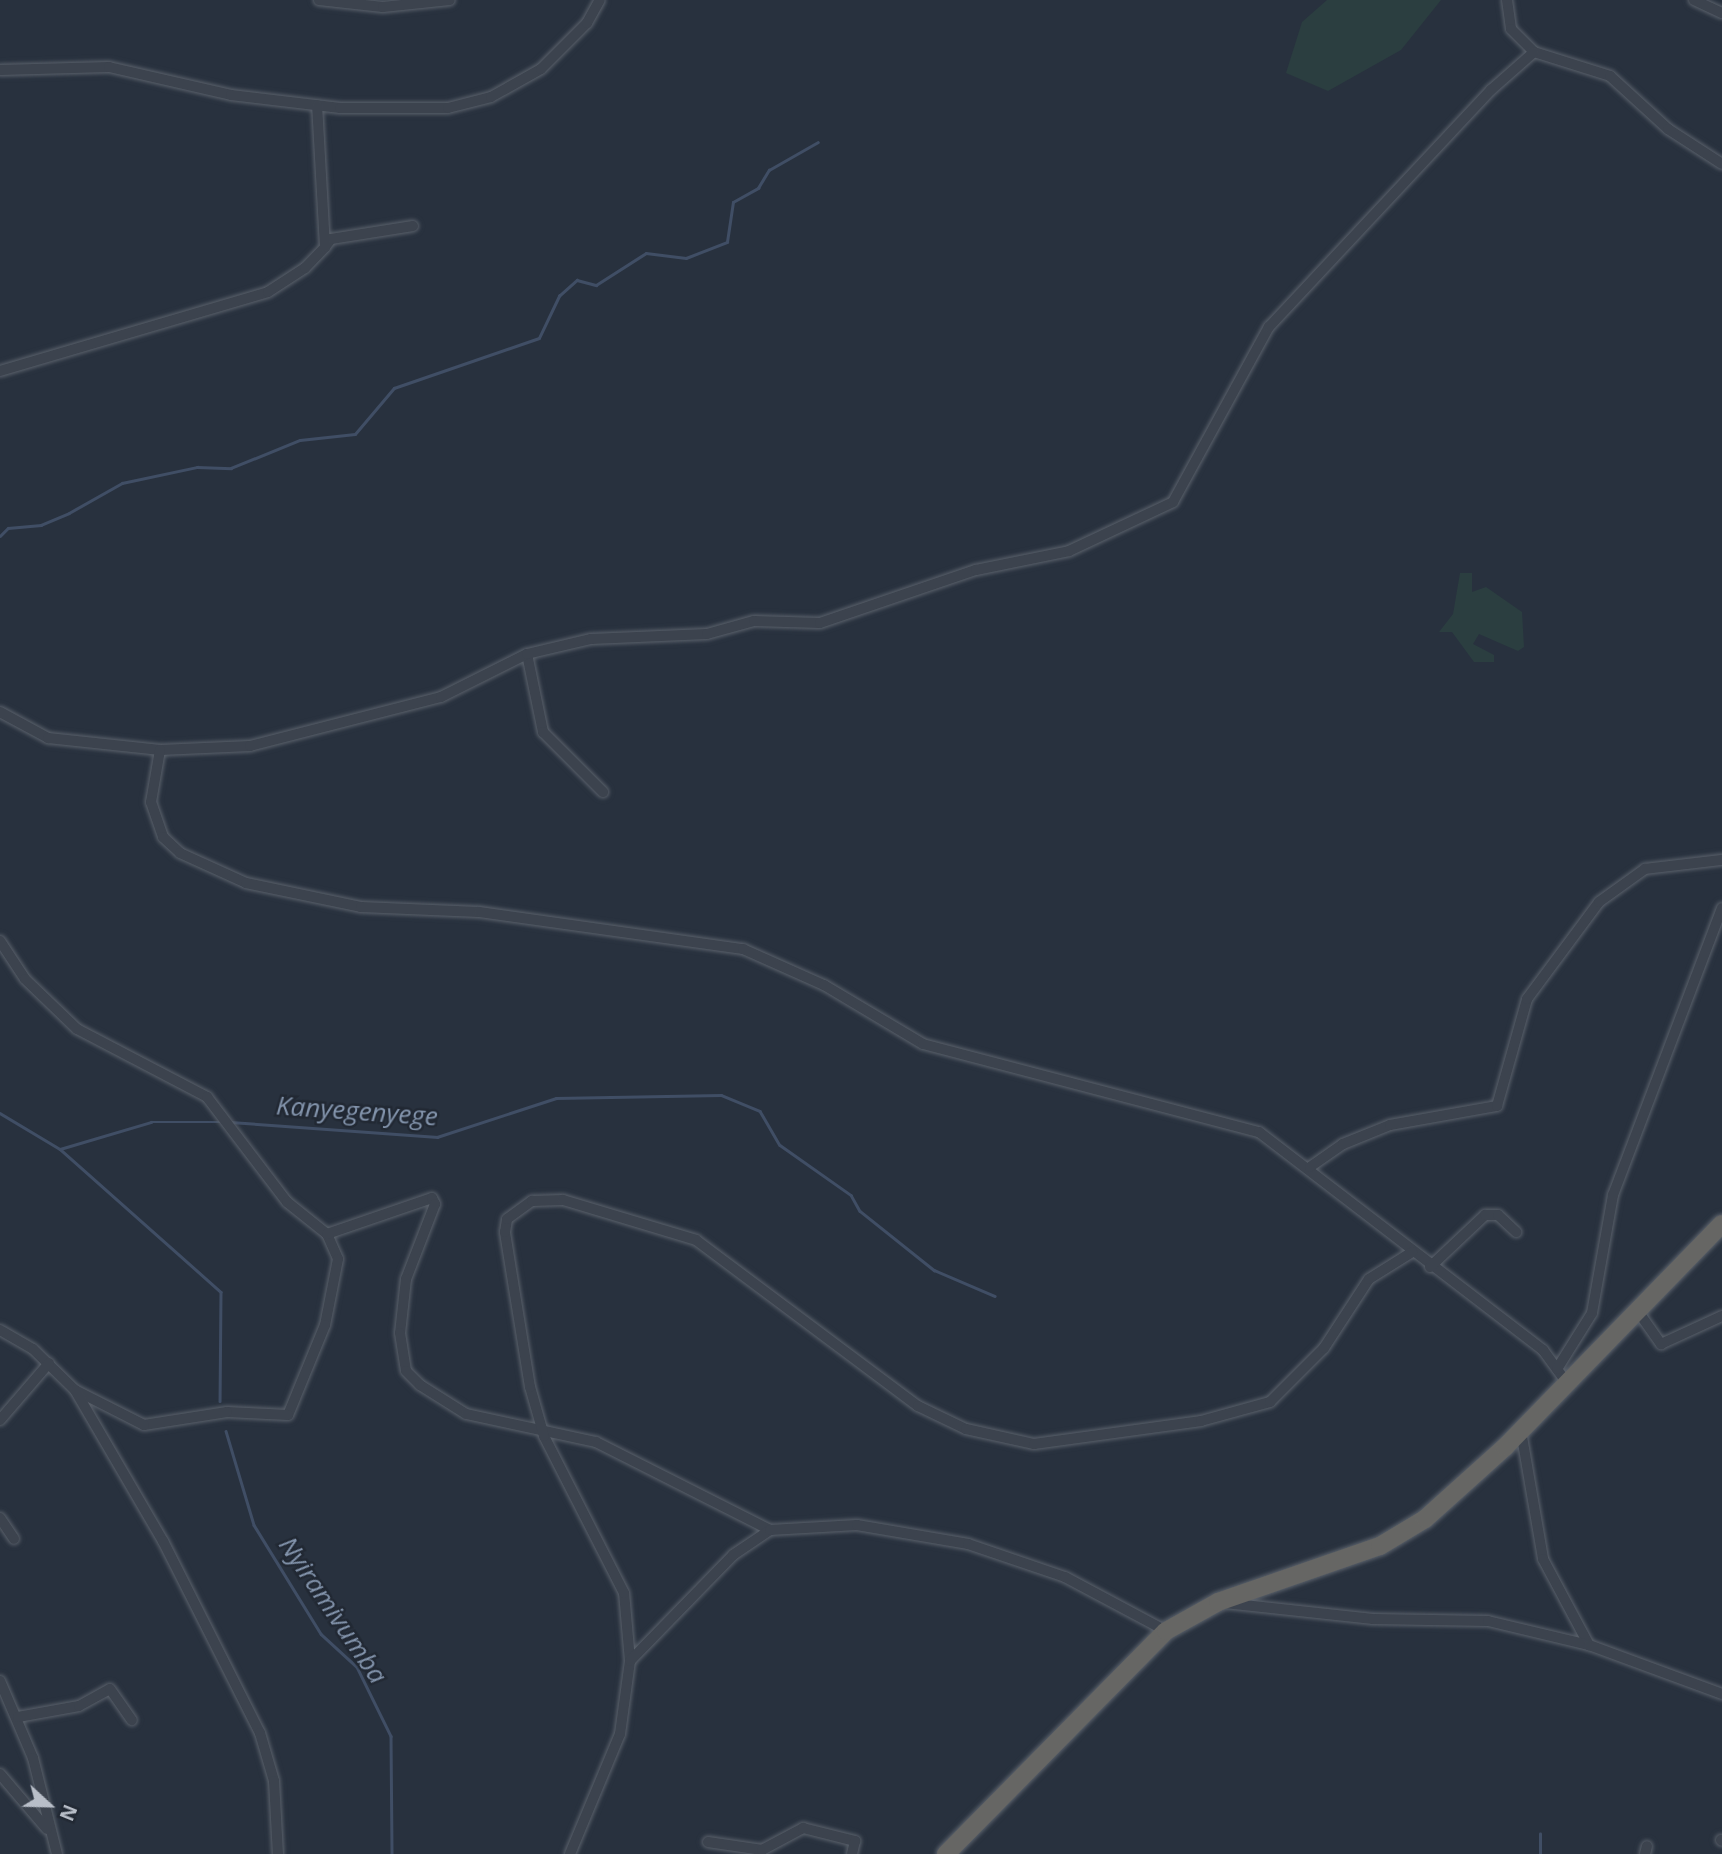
<!DOCTYPE html>
<style>
body{margin:0}
#map{position:relative;width:1722px;height:1854px;overflow:hidden;background:#28313e;font-family:"Open Sans",sans-serif}
div>[style]{position:absolute}
.green>*{inset:0;background:#2b3e40}
.stream>*{height:2.5px;margin:-1.25px;padding:0 1.25px;transform-origin:1.25px;border-radius:1.25px;background:#404e65}
.roads{filter:drop-shadow(0 0 2px #5a616b) drop-shadow(0 0 2px #5a616b)}
.minor>*{height:10px;margin:-5px;padding:0 5px;transform-origin:5px;border-radius:5px;background:#3c434e}
.trunk>*{height:18px;margin:-9px;padding:0 9px;transform-origin:9px;border-radius:9px;background:#666664}
span{translate:-50% -50%;white-space:nowrap;text-align:center;line-height:1.15;-webkit-text-stroke:5px #212833;paint-order:stroke}
.water-label{font-size:26px;color:#8394ac;font-style:italic}
.north{position:absolute;left:14px;top:1770px;width:70px;height:70px;-webkit-text-stroke:5px #212833;paint-order:stroke;rotate:112deg;font-size:19px;font-weight:700;line-height:28px;text-align:center;color:#b8bec8}
.north::after{content:'';display:block;margin:auto;width:24px;height:32px;background:#b8bec8;clip-path:polygon(50% 0,100% 100%,50% 72%,0 100%)}
</style>
<div id="map">
<div class="green">
<i style="clip-path:polygon(1327px 0,1441px 0,1401px 50px,1328px 91px,1286px 73px,1302px 22px)"></i>
<i style="clip-path:polygon(1460px 573px,1472px 573px,1472px 592px,1486px 587px,1522px 612px,1524px 647px,1518px 651px,1479px 634px,1473px 644px,1494px 655px,1494px 662px,1474px 662px,1452px 632px,1439px 632px,1453px 614px)"></i>
</div>
<div class="stream">
<i style="left:0;top:536px;width:11px;rotate:-45deg"></i>
<i style="left:8px;top:528px;width:33px;rotate:-5deg"></i>
<i style="left:41px;top:525px;width:30px;rotate:-23deg"></i>
<i style="left:69px;top:513px;width:61px;rotate:-29.5deg"></i>
<i style="left:122px;top:483px;width:77px;rotate:-12deg"></i>
<i style="left:197px;top:467px;width:34px;rotate:2deg"></i>
<i style="left:231px;top:468px;width:74px;rotate:-22.1deg"></i>
<i style="left:300px;top:440px;width:55px;rotate:-6.2deg"></i>
<i style="left:355px;top:434px;width:60px;rotate:-49.7deg"></i>
<i style="left:394px;top:388px;width:153px;rotate:-19deg"></i>
<i style="left:539px;top:338px;width:47px;rotate:-64.5deg"></i>
<i style="left:559px;top:296px;width:24px;rotate:-42deg"></i>
<i style="left:577px;top:280px;width:20px;rotate:15deg"></i>
<i style="left:596px;top:285px;width:59px;rotate:-32.6deg"></i>
<i style="left:646px;top:253px;width:40px;rotate:7.1deg"></i>
<i style="left:686px;top:258px;width:44px;rotate:-21.3deg"></i>
<i style="left:727px;top:242px;width:40px;rotate:-81.5deg"></i>
<i style="left:733px;top:202px;width:29px;rotate:-29deg"></i>
<i style="left:758px;top:188px;width:21px;rotate:-59deg"></i>
<i style="left:769px;top:170px;width:56px;rotate:-29.7deg"></i>
<i style="left:0;top:1113px;width:70px;rotate:31deg"></i>
<i style="left:60px;top:1149px;width:215px;rotate:41.6deg"></i>
<i style="left:221px;top:1292px;width:109px;rotate:90.5deg"></i>
<i style="left:230px;top:1122px;width:208px;rotate:4.1deg"></i>
<i style="left:437px;top:1137px;width:125px;rotate:-18.1deg"></i>
<i style="left:556px;top:1098px;width:165px;rotate:-1deg"></i>
<i style="left:721px;top:1095px;width:42px;rotate:22.3deg"></i>
<i style="left:760px;top:1111px;width:39px;rotate:60deg"></i>
<i style="left:780px;top:1145px;width:87px;rotate:35.2deg"></i>
<i style="left:851px;top:1195px;width:18px;rotate:61deg"></i>
<i style="left:860px;top:1211px;width:95px;rotate:38.6deg"></i>
<i style="left:934px;top:1270px;width:66px;rotate:23.1deg"></i>
<i style="left:60px;top:1149px;width:95px;rotate:-16.5deg"></i>
<i style="left:151px;top:1122px;width:72px"></i>
<i style="left:226px;top:1431px;width:98px;rotate:73.4deg"></i>
<i style="left:254px;top:1525px;width:128px;rotate:58.4deg"></i>
<i style="left:321px;top:1634px;width:49px;rotate:42.5deg"></i>
<i style="left:357px;top:1667px;width:77px;rotate:63.8deg"></i>
<i style="left:391px;top:1736px;width:118px;rotate:89.5deg"></i>
<i style="left:1540px;top:1854px;width:20px;rotate:-90deg"></i>
</div>
<div class="roads">
<div class="minor">
<i style="left:319px;top:0;width:64px;rotate:6.2deg"></i>
<i style="left:383px;top:7px;width:67px;rotate:-6deg"></i>
<i style="left:1507px;top:0;width:29px;rotate:82deg"></i>
<i style="left:1511px;top:29px;width:33px;rotate:45deg"></i>
<i style="left:1534px;top:52px;width:80px;rotate:17.5deg"></i>
<i style="left:1610px;top:76px;width:79px;rotate:42.4deg"></i>
<i style="left:1668px;top:129px;width:64px;rotate:32.9deg"></i>
<i style="left:1694px;top:0;width:31px;rotate:25deg"></i>
<i style="left:0;top:70px;width:109px;rotate:-1.6deg"></i>
<i style="left:109px;top:67px;width:125px;rotate:12.9deg"></i>
<i style="left:231px;top:95px;width:110px;rotate:6.8deg"></i>
<i style="left:340px;top:108px;width:108px"></i>
<i style="left:448px;top:108px;width:44px;rotate:-14.3deg"></i>
<i style="left:491px;top:97px;width:57px;rotate:-29.2deg"></i>
<i style="left:541px;top:69px;width:65px;rotate:-45deg"></i>
<i style="left:587px;top:23px;width:26px;rotate:-61deg"></i>
<i style="left:325px;top:247px;width:10px;rotate:-53deg"></i>
<i style="left:331px;top:239px;width:83px;rotate:-9deg"></i>
<i style="left:0;top:371px;width:279px;rotate:-16.4deg"></i>
<i style="left:268px;top:292px;width:44px;rotate:-33deg"></i>
<i style="left:305px;top:268px;width:29px;rotate:-46deg"></i>
<i style="left:325px;top:247px;width:142px;rotate:-93.2deg"></i>
<i style="left:527px;top:654px;width:80px;rotate:78.4deg"></i>
<i style="left:543px;top:732px;width:85px;rotate:45deg"></i>
<i style="left:0;top:712px;width:55px;rotate:28.4deg"></i>
<i style="left:48px;top:738px;width:113px;rotate:6.1deg"></i>
<i style="left:160px;top:750px;width:90px;rotate:-2.5deg"></i>
<i style="left:250px;top:746px;width:197px;rotate:-14.4deg"></i>
<i style="left:441px;top:697px;width:96px;rotate:-26.6deg"></i>
<i style="left:527px;top:654px;width:66px;rotate:-13.2deg"></i>
<i style="left:591px;top:639px;width:116px;rotate:-2.5deg"></i>
<i style="left:707px;top:634px;width:49px;rotate:-15.5deg"></i>
<i style="left:754px;top:621px;width:66px;rotate:1.7deg"></i>
<i style="left:820px;top:623px;width:165px;rotate:-18.8deg"></i>
<i style="left:976px;top:570px;width:95px;rotate:-11.5deg"></i>
<i style="left:1069px;top:551px;width:115px;rotate:-25.2deg"></i>
<i style="left:1173px;top:502px;width:200px;rotate:-61.3deg"></i>
<i style="left:1269px;top:327px;width:325px;rotate:-46.9deg"></i>
<i style="left:1491px;top:90px;width:57px;rotate:-41.5deg"></i>
<i style="left:160px;top:750px;width:53px;rotate:99.8deg"></i>
<i style="left:151px;top:802px;width:37px;rotate:71deg"></i>
<i style="left:163px;top:837px;width:23px;rotate:43deg"></i>
<i style="left:180px;top:853px;width:72px;rotate:24.4deg"></i>
<i style="left:246px;top:883px;width:117px;rotate:11.8deg"></i>
<i style="left:361px;top:907px;width:118px;rotate:2.4deg"></i>
<i style="left:479px;top:912px;width:267px;rotate:8deg"></i>
<i style="left:743px;top:949px;width:89px;rotate:24deg"></i>
<i style="left:824px;top:985px;width:115px;rotate:30.8deg"></i>
<i style="left:923px;top:1044px;width:347px;rotate:14.7deg"></i>
<i style="left:1259px;top:1132px;width:358px;rotate:37.5deg"></i>
<i style="left:1543px;top:1350px;width:41px;rotate:54deg"></i>
<i style="left:0;top:941px;width:45px;rotate:56.7deg"></i>
<i style="left:25px;top:979px;width:72px;rotate:43.9deg"></i>
<i style="left:77px;top:1029px;width:147px;rotate:27.6deg"></i>
<i style="left:207px;top:1097px;width:132px;rotate:52.7deg"></i>
<i style="left:287px;top:1202px;width:51px;rotate:38.7deg"></i>
<i style="left:327px;top:1234px;width:27px;rotate:66deg"></i>
<i style="left:338px;top:1259px;width:67px;rotate:101.1deg"></i>
<i style="left:325px;top:1325px;width:97px;rotate:112.3deg"></i>
<i style="left:288px;top:1415px;width:61px;rotate:-177.2deg"></i>
<i style="left:227px;top:1412px;width:84px;rotate:171.1deg"></i>
<i style="left:144px;top:1425px;width:77px;rotate:-153.1deg"></i>
<i style="left:1310px;top:1167px;width:40px;rotate:-34.9deg"></i>
<i style="left:1343px;top:1144px;width:51px;rotate:-22deg"></i>
<i style="left:1390px;top:1125px;width:109px;rotate:-10.1deg"></i>
<i style="left:1497px;top:1106px;width:111px;rotate:-74.3deg"></i>
<i style="left:1527px;top:999px;width:121px;rotate:-53.4deg"></i>
<i style="left:1599px;top:902px;width:57px;rotate:-35.7deg"></i>
<i style="left:1645px;top:869px;width:78px;rotate:-6.7deg"></i>
<i style="left:327px;top:1234px;width:111px;rotate:-18.9deg"></i>
<i style="left:432px;top:1198px;width:7px;rotate:63deg"></i>
<i style="left:435px;top:1204px;width:80px;rotate:111.1deg"></i>
<i style="left:406px;top:1279px;width:54px;rotate:96.3deg"></i>
<i style="left:400px;top:1333px;width:38px;rotate:81deg"></i>
<i style="left:406px;top:1371px;width:20px;rotate:45deg"></i>
<i style="left:420px;top:1385px;width:54px;rotate:32.2deg"></i>
<i style="left:466px;top:1414px;width:133px;rotate:12.2deg"></i>
<i style="left:596px;top:1442px;width:195px;rotate:26.8deg"></i>
<i style="left:1430px;top:1267px;width:76px;rotate:-43.4deg"></i>
<i style="left:1485px;top:1215px;width:13px"></i>
<i style="left:1498px;top:1215px;width:25px;rotate:43deg"></i>
<i style="left:1637px;top:1310px;width:42px;rotate:54.8deg"></i>
<i style="left:1661px;top:1344px;width:67px;rotate:-24.7deg"></i>
<i style="left:0;top:1330px;width:38px;rotate:30deg"></i>
<i style="left:33px;top:1349px;width:59px;rotate:44.3deg"></i>
<i style="left:75px;top:1390px;width:175px;rotate:59.8deg"></i>
<i style="left:163px;top:1541px;width:215px;rotate:63.2deg"></i>
<i style="left:260px;top:1733px;width:50px;rotate:73.7deg"></i>
<i style="left:274px;top:1781px;width:73px;rotate:86.9deg"></i>
<i style="left:1557px;top:1369px;width:66px;rotate:-58deg"></i>
<i style="left:1592px;top:1313px;width:120px;rotate:-79.9deg"></i>
<i style="left:1613px;top:1195px;width:307px;rotate:-69.2deg"></i>
<i style="left:0;top:1420px;width:75px;rotate:-49.3deg"></i>
<i style="left:1521px;top:1431px;width:130px;rotate:80.2deg"></i>
<i style="left:1543px;top:1559px;width:98px;rotate:61.9deg"></i>
<i style="left:0;top:1518px;width:25px;rotate:56deg"></i>
<i style="left:1225px;top:1603px;width:149px;rotate:6.2deg"></i>
<i style="left:1373px;top:1619px;width:115px;rotate:1deg"></i>
<i style="left:1488px;top:1621px;width:104px;rotate:13.4deg"></i>
<i style="left:1589px;top:1645px;width:142px;rotate:20.2deg"></i>
<i style="left:630px;top:1661px;width:68px;rotate:-95deg"></i>
<i style="left:624px;top:1593px;width:176px;rotate:-117deg"></i>
<i style="left:544px;top:1436px;width:51px;rotate:-105.9deg"></i>
<i style="left:530px;top:1387px;width:157px;rotate:-99.2deg"></i>
<i style="left:505px;top:1232px;width:13px;rotate:-81deg"></i>
<i style="left:507px;top:1219px;width:31px;rotate:-36deg"></i>
<i style="left:532px;top:1201px;width:31px;rotate:-2deg"></i>
<i style="left:563px;top:1200px;width:139px;rotate:16.7deg"></i>
<i style="left:696px;top:1240px;width:277px;rotate:36.8deg"></i>
<i style="left:918px;top:1406px;width:53px;rotate:25.6deg"></i>
<i style="left:966px;top:1429px;width:70px;rotate:12.4deg"></i>
<i style="left:1034px;top:1444px;width:169px;rotate:-7.8deg"></i>
<i style="left:1201px;top:1421px;width:72px;rotate:-15.4deg"></i>
<i style="left:1270px;top:1402px;width:76px;rotate:-45deg"></i>
<i style="left:1324px;top:1348px;width:82px;rotate:-56.9deg"></i>
<i style="left:1369px;top:1279px;width:51px;rotate:-32.1deg"></i>
<i style="left:0;top:1681px;width:84px;rotate:66.8deg"></i>
<i style="left:33px;top:1758px;width:99px;rotate:76deg"></i>
<i style="left:18px;top:1717px;width:62px;rotate:-10.2deg"></i>
<i style="left:79px;top:1706px;width:35px;rotate:-29deg"></i>
<i style="left:110px;top:1689px;width:38px;rotate:55deg"></i>
<i style="left:0;top:1774px;width:72px;rotate:49.5deg"></i>
<i style="left:1721px;top:1840px;width:1px;rotate:45deg"></i>
<i style="left:708px;top:1842px;width:55px;rotate:8.4deg"></i>
<i style="left:762px;top:1850px;width:47px;rotate:-28.2deg"></i>
<i style="left:803px;top:1828px;width:54px;rotate:14deg"></i>
<i style="left:855px;top:1841px;width:13px;rotate:103deg"></i>
<i style="left:570px;top:1854px;width:130px;rotate:-67.4deg"></i>
<i style="left:620px;top:1734px;width:74px;rotate:-82.2deg"></i>
<i style="left:630px;top:1661px;width:148px;rotate:-45.8deg"></i>
<i style="left:733px;top:1555px;width:45px;rotate:-34deg"></i>
<i style="left:770px;top:1530px;width:87px;rotate:-3.3deg"></i>
<i style="left:857px;top:1525px;width:113px;rotate:9.7deg"></i>
<i style="left:968px;top:1544px;width:102px;rotate:18.8deg"></i>
<i style="left:1065px;top:1577px;width:115px;rotate:28.1deg"></i>
<i style="left:1645px;top:1854px;width:8px;rotate:-76deg"></i>
</div>
<div class="trunk">
<i style="left:946px;top:1854px;width:313px;rotate:-45.4deg"></i>
<i style="left:1166px;top:1631px;width:60px;rotate:-29.1deg"></i>
<i style="left:1218px;top:1602px;width:171px;rotate:-19.1deg"></i>
<i style="left:1380px;top:1546px;width:52px;rotate:-31deg"></i>
<i style="left:1425px;top:1519px;width:108px;rotate:-42deg"></i>
<i style="left:1505px;top:1447px;width:311px;rotate:-45.8deg"></i>
</div>
</div>
<div class="water-label">
<span style="left:357px;top:1111px;rotate:4deg">Kanyegenyege</span>
<span style="left:333px;top:1610px;rotate:56deg">Nyiramivumba</span>
</div>
<div class="north">N</div>
</div>
